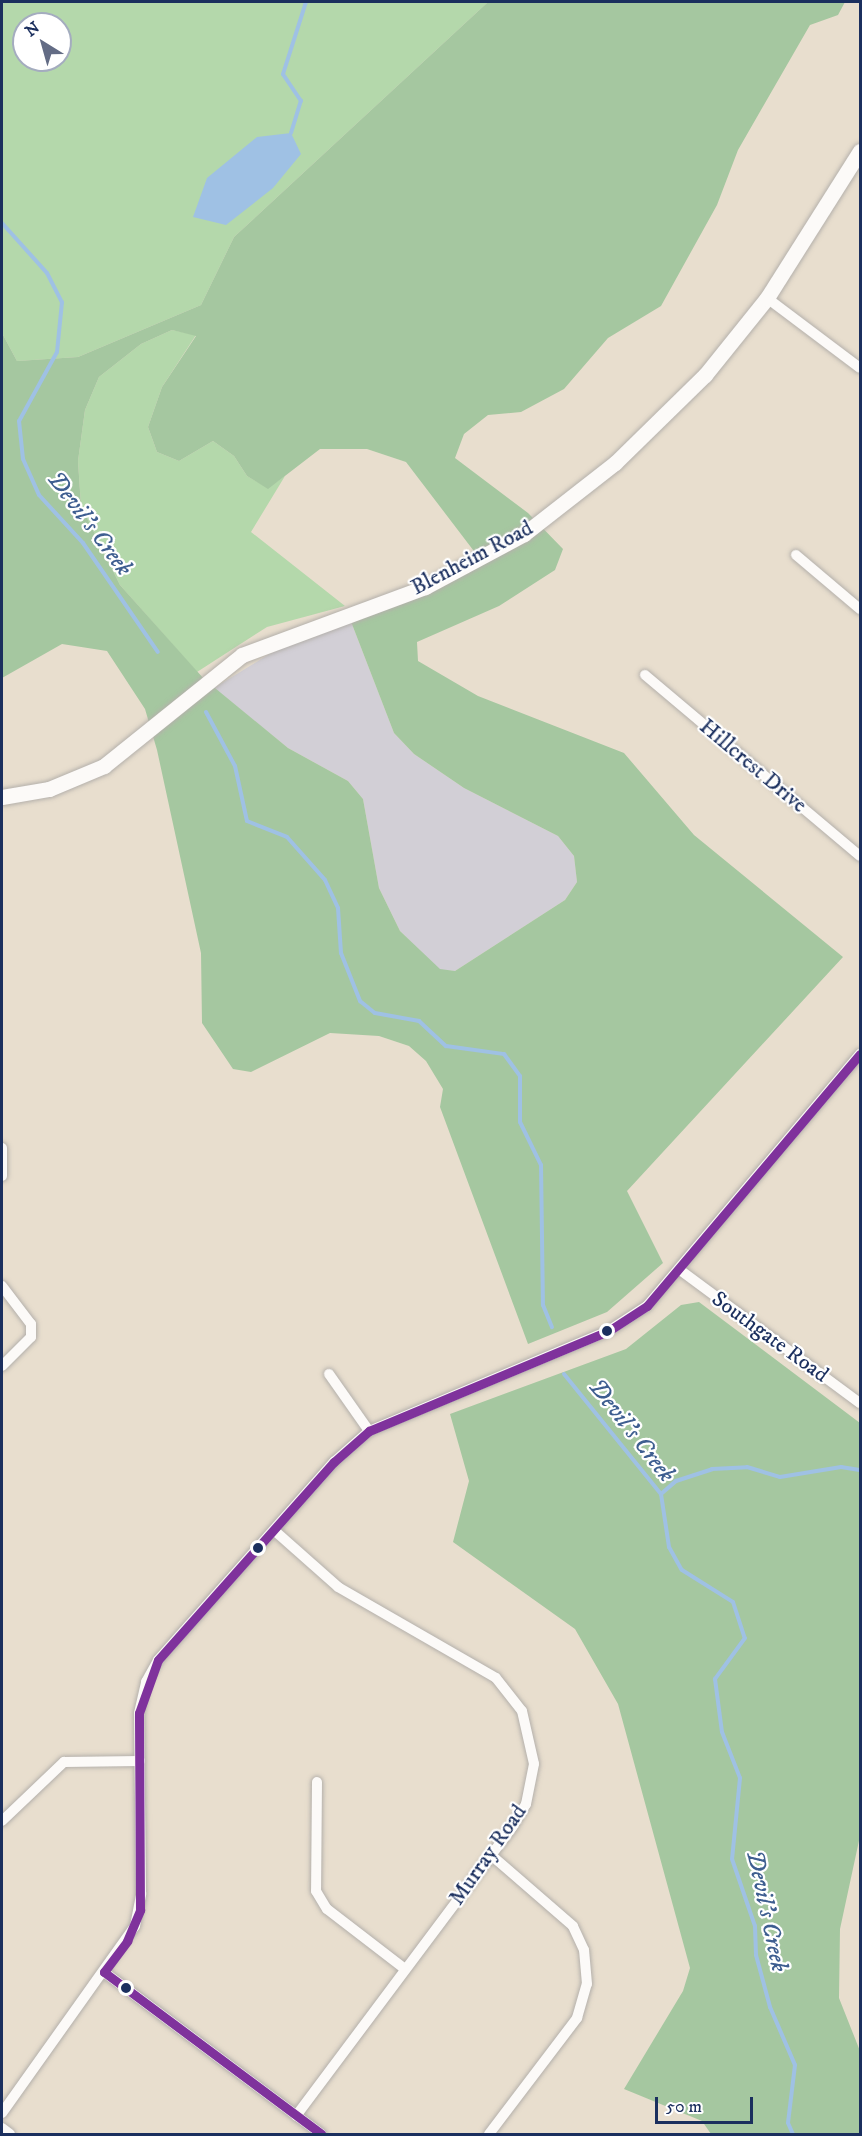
<!DOCTYPE html>
<style>
body{margin:0}
#map{position:relative;width:862px;height:2136px;overflow:hidden;background:#e8dece;font-family:"IM FELL DW Pica",serif}
div>[style]{position:absolute}
.industrial>*{inset:0;background:#d2cfd6}
.green>*{inset:0;background:#b4d8ab}
.forest>*{inset:0;background:#a5c7a0}
.water>*{inset:0;background:#9fc1e4}
.stream>*{height:4px;margin:-2px;padding:0 2px;transform-origin:2px;border-radius:2px;background:#9fc1e4}
.roads{filter:drop-shadow(0 0 2px #b4b0ab) drop-shadow(0 0 2px #b4b0ab)}
.street>*{height:10px;margin:-5px;padding:0 5px;transform-origin:5px;border-radius:5px;background:#fcfaf8}
.secondary>*{height:15px;margin:-7.5px;padding:0 7.5px;transform-origin:7.5px;border-radius:7.5px;background:#fcfaf8}
.bus-1>*{height:9px;margin:-4.5px;padding:0 4.5px;transform-origin:4.5px;border-radius:4.5px;background:#7f329c}
.dots>*{width:16px;height:16px;translate:-50% -50%;box-sizing:border-box;border:3px solid #fff;border-radius:50%}
span{translate:-50% -50%;white-space:nowrap;text-align:center;line-height:1.15;-webkit-text-stroke:4.5px #fff;paint-order:stroke}
.street-label{font-size:22px;color:#1b2f5e}
.water-label{font-size:24px;color:#3e5e90;font-style:italic}
.frame{position:absolute;inset:0;border:3px solid #1b2f5e;pointer-events:none}
.north{position:absolute;left:12px;top:12px;width:60px;height:60px;box-sizing:border-box;background:#fff;border:2px solid #a4acbf;border-radius:50%;rotate:323deg;font-size:16px;font-weight:700;line-height:24px;text-align:center;color:#1b2f5e}
.north::after{content:'';display:block;margin:auto;width:21px;height:27px;background:#636c85;clip-path:polygon(50% 0,100% 100%,50% 72%,0 100%)}
.scale{position:absolute;left:655px;top:2097px;width:98px;height:27px;box-sizing:border-box;border:3px solid #1b2f5e;border-top:0;padding-left:8px;font-size:18px;line-height:21px;white-space:nowrap;color:#1b2f5e;-webkit-text-stroke:4px #fff;paint-order:stroke}
</style>
<div id="map">
<div class="industrial">
<i style="clip-path:polygon(350px 619px,394px 733px,414px 754px,464px 788px,558px 836px,574px 856px,577px 882px,565px 900px,455px 971px,440px 970px,400px 931px,379px 888px,363px 799px,348px 781px,288px 748px,214px 688px,279px 648px)"></i>
</div>
<div class="green">
<i style="clip-path:polygon(evenodd,2px 2px,488px 2px,234px 237px,201px 305px,78px 357px,17px 361px,2px 333px,2px 2px,24px 24px,60px 24px,60px 60px,24px 60px,24px 24px)"></i>
<i style="clip-path:polygon(172px 330px,196px 335px,162px 387px,148px 427px,157px 452px,179px 461px,213px 441px,234px 456px,247px 476px,268px 488px,285px 476px,251px 532px,345px 606px,267px 627px,197px 672px,120px 585px,81px 506px,78px 461px,85px 410px,99px 377px,141px 344px)"></i>
</div>
<div class="forest">
<i style="clip-path:polygon(evenodd,488px 2px,845px 2px,838px 15px,810px 25px,738px 150px,717px 205px,661px 306px,608px 338px,564px 389px,521px 412px,488px 415px,464px 434px,455px 458px,528px 513px,563px 549px,555px 570px,499px 606px,417px 642px,418px 661px,478px 696px,624px 753px,694px 835px,843px 957px,627px 1191px,663px 1263px,607px 1312px,528px 1344px,440px 1107px,443px 1089px,426px 1061px,409px 1046px,379px 1036px,330px 1033px,251px 1072px,233px 1069px,202px 1023px,201px 953px,157px 750px,145px 709px,107px 651px,62px 644px,2px 678px,2px 333px,17px 361px,78px 357px,201px 305px,234px 237px,488px 2px,172px 330px,196px 336px,162px 387px,148px 427px,157px 452px,179px 461px,213px 441px,234px 456px,247px 476px,268px 489px,320px 449px,367px 449px,406px 462px,483px 563px,350px 619px,394px 733px,414px 754px,464px 788px,558px 836px,574px 856px,577px 882px,565px 900px,455px 971px,440px 969px,400px 931px,379px 888px,363px 799px,348px 781px,288px 748px,204px 679px,120px 585px,81px 506px,78px 461px,85px 410px,99px 377px,141px 344px,172px 330px)"></i>
<i style="clip-path:polygon(699px 1302px,860px 1423px,860px 1836px,840px 1929px,839px 1998px,860px 2051px,860px 2134px,711px 2134px,702px 2121px,624px 2089px,683px 1991px,690px 1968px,618px 1704px,575px 1629px,453px 1542px,469px 1481px,450px 1414px,626px 1349px,681px 1305px)"></i>
</div>
<div class="water">
<i style="clip-path:polygon(291px 133px,301px 154px,273px 188px,226px 225px,193px 217px,207px 178px,257px 137px)"></i>
</div>
<div class="stream">
<i style="left:291px;top:133px;width:34px;rotate:-73deg"></i>
<i style="left:301px;top:101px;width:32px;rotate:-124deg"></i>
<i style="left:283px;top:74px;width:76px;rotate:-72.3deg"></i>
<i style="left:2px;top:223px;width:67px;rotate:48deg"></i>
<i style="left:47px;top:273px;width:33px;rotate:63deg"></i>
<i style="left:62px;top:302px;width:50px;rotate:95.7deg"></i>
<i style="left:57px;top:352px;width:79px;rotate:118.8deg"></i>
<i style="left:19px;top:421px;width:38px;rotate:84deg"></i>
<i style="left:23px;top:459px;width:39px;rotate:66deg"></i>
<i style="left:39px;top:495px;width:65px;rotate:47.5deg"></i>
<i style="left:83px;top:543px;width:132px;rotate:55.5deg"></i>
<i style="left:206px;top:712px;width:61px;rotate:61.8deg"></i>
<i style="left:235px;top:766px;width:56px;rotate:77.7deg"></i>
<i style="left:247px;top:821px;width:43px;rotate:21.8deg"></i>
<i style="left:287px;top:837px;width:57px;rotate:48.5deg"></i>
<i style="left:325px;top:880px;width:31px;rotate:65deg"></i>
<i style="left:338px;top:908px;width:45px;rotate:86.2deg"></i>
<i style="left:341px;top:953px;width:52px;rotate:68.4deg"></i>
<i style="left:360px;top:1001px;width:19px;rotate:39deg"></i>
<i style="left:375px;top:1013px;width:45px;rotate:10.3deg"></i>
<i style="left:419px;top:1021px;width:37px;rotate:43deg"></i>
<i style="left:446px;top:1046px;width:59px;rotate:7.9deg"></i>
<i style="left:504px;top:1054px;width:27px;rotate:54deg"></i>
<i style="left:520px;top:1076px;width:46px;rotate:90deg"></i>
<i style="left:520px;top:1122px;width:48px;rotate:64deg"></i>
<i style="left:541px;top:1165px;width:140px;rotate:89.2deg"></i>
<i style="left:543px;top:1305px;width:24px;rotate:68deg"></i>
<i style="left:564px;top:1374px;width:154px;rotate:51.1deg"></i>
<i style="left:661px;top:1494px;width:54px;rotate:81.4deg"></i>
<i style="left:669px;top:1547px;width:26px;rotate:61deg"></i>
<i style="left:682px;top:1570px;width:60px;rotate:32.1deg"></i>
<i style="left:733px;top:1602px;width:38px;rotate:72deg"></i>
<i style="left:745px;top:1638px;width:51px;rotate:126.2deg"></i>
<i style="left:715px;top:1679px;width:53px;rotate:82.5deg"></i>
<i style="left:722px;top:1732px;width:49px;rotate:68.6deg"></i>
<i style="left:740px;top:1778px;width:81px;rotate:95.6deg"></i>
<i style="left:732px;top:1859px;width:71px;rotate:71.1deg"></i>
<i style="left:755px;top:1926px;width:29px;rotate:88deg"></i>
<i style="left:756px;top:1955px;width:54px;rotate:74.9deg"></i>
<i style="left:770px;top:2007px;width:63px;rotate:66.7deg"></i>
<i style="left:795px;top:2065px;width:58px;rotate:96.9deg"></i>
<i style="left:788px;top:2123px;width:12px;rotate:66deg"></i>
<i style="left:661px;top:1494px;width:20px;rotate:-41deg"></i>
<i style="left:676px;top:1481px;width:38px;rotate:-18deg"></i>
<i style="left:712px;top:1469px;width:35px;rotate:-3deg"></i>
<i style="left:747px;top:1467px;width:34px;rotate:17deg"></i>
<i style="left:780px;top:1477px;width:62px;rotate:-9.3deg"></i>
<i style="left:841px;top:1467px;width:19px;rotate:9deg"></i>
</div>
<div class="roads">
<div class="street">
<i style="left:767px;top:298px;width:116px;rotate:37deg"></i>
<i style="left:796px;top:555px;width:84px;rotate:40.2deg"></i>
<i style="left:645px;top:675px;width:281px;rotate:40.1deg"></i>
<i style="left:2px;top:1148px;width:28px;rotate:90deg"></i>
<i style="left:680px;top:1270px;width:224px;rotate:36.5deg"></i>
<i style="left:2px;top:1286px;width:48px;rotate:52.7deg"></i>
<i style="left:31px;top:1324px;width:13px;rotate:90deg"></i>
<i style="left:31px;top:1337px;width:41px;rotate:135deg"></i>
<i style="left:329px;top:1374px;width:70px;rotate:54.9deg"></i>
<i style="left:275px;top:1531px;width:84px;rotate:41.6deg"></i>
<i style="left:338px;top:1587px;width:182px;rotate:29.9deg"></i>
<i style="left:496px;top:1678px;width:42px;rotate:51.8deg"></i>
<i style="left:522px;top:1711px;width:54px;rotate:77.2deg"></i>
<i style="left:534px;top:1764px;width:41px;rotate:101.3deg"></i>
<i style="left:526px;top:1804px;width:26px;rotate:121deg"></i>
<i style="left:513px;top:1826px;width:362px;rotate:126.8deg"></i>
<i style="left:317px;top:1782px;width:109px;rotate:90.5deg"></i>
<i style="left:316px;top:1891px;width:21px;rotate:59deg"></i>
<i style="left:327px;top:1909px;width:98px;rotate:37.6deg"></i>
<i style="left:2px;top:1821px;width:86px;rotate:-43.6deg"></i>
<i style="left:64px;top:1762px;width:76px;rotate:-0.8deg"></i>
<i style="left:104px;top:1972px;width:271px;rotate:36.7deg"></i>
<i style="left:2px;top:2113px;width:229px;rotate:-54.6deg"></i>
<i style="left:135px;top:1926px;width:33px;rotate:-79deg"></i>
<i style="left:141px;top:1894px;width:181px;rotate:-90.6deg"></i>
<i style="left:139px;top:1713px;width:32px;rotate:-77deg"></i>
<i style="left:146px;top:1682px;width:25px;rotate:-61deg"></i>
<i style="left:158px;top:1660px;width:265px;rotate:-48.4deg"></i>
<i style="left:334px;top:1462px;width:47px;rotate:-41.5deg"></i>
<i style="left:369px;top:1431px;width:261px;rotate:-22.7deg"></i>
<i style="left:610px;top:1330px;width:44px;rotate:-33deg"></i>
<i style="left:647px;top:1306px;width:330px;rotate:-49.8deg"></i>
<i style="left:2px;top:2128px;width:10px;rotate:37deg"></i>
<i style="left:489px;top:2134px;width:146px;rotate:-52.8deg"></i>
<i style="left:577px;top:2018px;width:35px;rotate:-74deg"></i>
<i style="left:587px;top:1984px;width:34px;rotate:-95deg"></i>
<i style="left:584px;top:1950px;width:26px;rotate:-115deg"></i>
<i style="left:573px;top:1926px;width:108px;rotate:-139.1deg"></i>
</div>
<div class="secondary">
<i style="left:2px;top:797px;width:48px;rotate:-9.7deg"></i>
<i style="left:49px;top:789px;width:60px;rotate:-22.7deg"></i>
<i style="left:104px;top:766px;width:177px;rotate:-38.8deg"></i>
<i style="left:242px;top:655px;width:195px;rotate:-20.4deg"></i>
<i style="left:425px;top:587px;width:112px;rotate:-28.2deg"></i>
<i style="left:524px;top:534px;width:115px;rotate:-38deg"></i>
<i style="left:615px;top:463px;width:126px;rotate:-44.4deg"></i>
<i style="left:705px;top:375px;width:99px;rotate:-51.2deg"></i>
<i style="left:767px;top:298px;width:174px;rotate:-57.7deg"></i>
</div>
</div>
<div class="bus-1">
<i style="left:104px;top:1972px;width:39px;rotate:-53deg"></i>
<i style="left:127px;top:1941px;width:34px;rotate:-67deg"></i>
<i style="left:140px;top:1910px;width:197px;rotate:-90.3deg"></i>
<i style="left:139px;top:1713px;width:56px;rotate:-70.3deg"></i>
<i style="left:158px;top:1660px;width:265px;rotate:-48.4deg"></i>
<i style="left:334px;top:1462px;width:47px;rotate:-41.5deg"></i>
<i style="left:369px;top:1431px;width:261px;rotate:-22.7deg"></i>
<i style="left:610px;top:1330px;width:44px;rotate:-33deg"></i>
<i style="left:647px;top:1306px;width:330px;rotate:-49.8deg"></i>
<i style="left:104px;top:1972px;width:271px;rotate:36.7deg"></i>
</div>
<div class="dots">
<i style="left:607px;top:1331px;background:#1b2f5e"></i>
<i style="left:258px;top:1548px;background:#1b2f5e"></i>
<i style="left:126px;top:1988px;background:#1b2f5e"></i>
</div>
<div class="street-label">
<span style="left:472px;top:558px;rotate:-28deg">Blenheim Road</span>
<span style="left:753px;top:766px;rotate:40deg">Hillcrest Drive</span>
<span style="left:770px;top:1337px;rotate:36deg">Southgate Road</span>
<span style="left:488px;top:1855px;rotate:-55deg">Murray Road</span>
</div>
<div class="water-label">
<span style="left:89px;top:524px;rotate:53deg">Devil's Creek</span>
<span style="left:631px;top:1431px;rotate:52deg">Devil's Creek</span>
<span style="left:766px;top:1911px;rotate:78deg">Devil's Creek</span>
</div>
<div class="frame"></div>
<div class="north">N</div>
<div class="scale">50 m</div>
</div>
